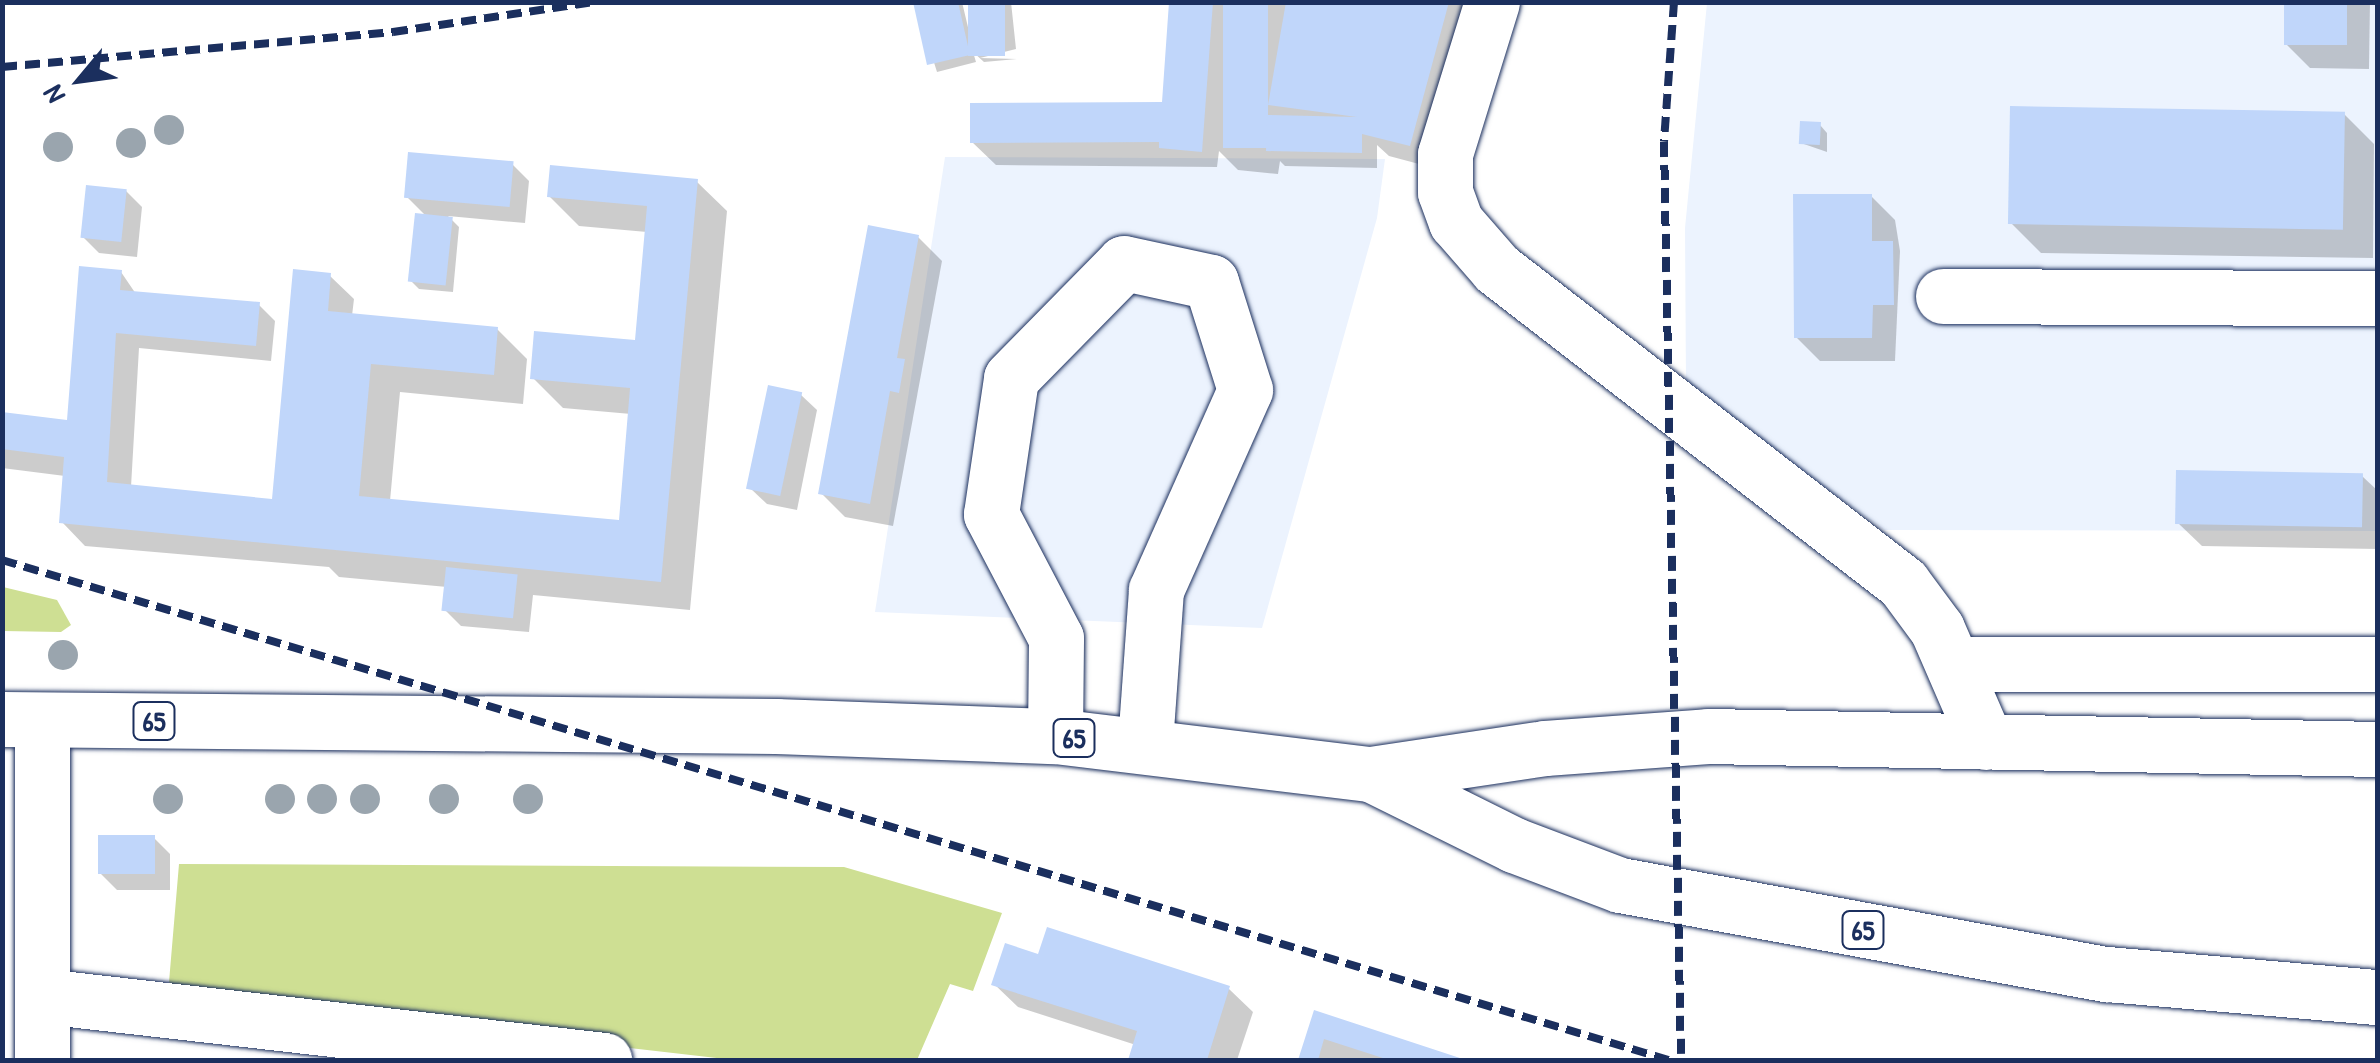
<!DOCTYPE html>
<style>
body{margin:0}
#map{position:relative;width:2380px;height:1063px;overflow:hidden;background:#fff;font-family:"Patrick Hand",sans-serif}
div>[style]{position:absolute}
.built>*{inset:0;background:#ecf3fe}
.green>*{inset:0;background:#cedf93}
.shadow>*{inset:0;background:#0003}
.building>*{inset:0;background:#c0d6fa;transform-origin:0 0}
.roads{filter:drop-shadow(0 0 2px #1b2f5e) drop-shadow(0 0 2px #1b2f5e)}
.minor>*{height:55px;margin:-27.5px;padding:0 27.5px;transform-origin:27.5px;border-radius:27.5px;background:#fff}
.major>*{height:55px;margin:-27.5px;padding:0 27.5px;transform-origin:27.5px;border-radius:27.5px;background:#fff}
.rail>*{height:8px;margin-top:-4px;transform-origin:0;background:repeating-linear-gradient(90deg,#1b2f5e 0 15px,transparent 0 23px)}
.trees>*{width:30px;height:30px;margin:-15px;border-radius:50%;background:#9aa5ae}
span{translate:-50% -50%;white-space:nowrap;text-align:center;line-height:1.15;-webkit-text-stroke:8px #fff;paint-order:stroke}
.shield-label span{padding:2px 8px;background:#fff;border:2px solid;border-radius:8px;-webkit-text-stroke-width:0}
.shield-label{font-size:28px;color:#1b2f5e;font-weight:700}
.frame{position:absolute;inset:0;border:5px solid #1b2f5e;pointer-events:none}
.north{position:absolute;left:30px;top:30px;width:100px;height:100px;-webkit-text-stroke:8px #fff;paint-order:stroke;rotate:241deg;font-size:28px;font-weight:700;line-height:40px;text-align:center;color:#1b2f5e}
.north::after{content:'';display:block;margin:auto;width:35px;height:45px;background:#1b2f5e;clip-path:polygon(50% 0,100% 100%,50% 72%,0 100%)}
</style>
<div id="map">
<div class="built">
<i style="clip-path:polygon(1707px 3px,2377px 3px,2377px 531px,1884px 530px,1686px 386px,1685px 228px)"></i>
<i style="clip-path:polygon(945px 157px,1385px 159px,1377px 218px,1262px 628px,875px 612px)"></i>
</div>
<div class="green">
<i style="clip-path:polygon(3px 587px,57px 600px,71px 625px,61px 632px,3px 631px)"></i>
<i style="clip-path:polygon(179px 864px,844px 867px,1002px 913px,973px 991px,950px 984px,917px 1060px,734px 1060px,186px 997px,169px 982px)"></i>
</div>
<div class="shadow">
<i style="clip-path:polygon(915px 2px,962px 2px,972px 44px,971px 2px,1011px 2px,1016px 49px,980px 58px,1017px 59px,984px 62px,973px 52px,976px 62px,937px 72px)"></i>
<i style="clip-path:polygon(1171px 2px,1478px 2px,1434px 168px,1389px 156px,1377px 145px,1377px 168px,1285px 166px,1280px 161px,1278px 174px,1238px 170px,1219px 151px,1217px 167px,996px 165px,972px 142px,1164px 105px)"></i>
<i style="clip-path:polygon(2287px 2px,2370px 2px,2369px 69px,2310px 68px,2286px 44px)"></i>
<i style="clip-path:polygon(2344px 114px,2374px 144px,2373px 258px,2041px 253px,2011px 223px)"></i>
<i style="clip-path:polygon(1820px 125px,1827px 133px,1827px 152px,1801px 143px)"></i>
<i style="clip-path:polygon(513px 165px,529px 181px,525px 223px,448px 216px,459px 227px,453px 292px,419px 289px,411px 281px,426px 216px,407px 197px)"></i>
<i style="clip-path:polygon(697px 182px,727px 211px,690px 610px,533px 595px,529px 632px,461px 626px,445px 610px,447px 587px,339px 577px,329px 567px,85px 546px,62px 522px,65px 476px,2px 468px,2px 414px,69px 422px,121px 272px,136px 294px,259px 305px,275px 321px,271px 361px,139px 348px,131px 487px,274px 502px,330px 276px,354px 299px,352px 316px,497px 329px,527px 359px,523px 404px,400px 392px,390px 501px,621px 523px,631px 414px,563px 408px,533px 378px,638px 342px,647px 232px,579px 226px,549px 196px)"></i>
<i style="clip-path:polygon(126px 191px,142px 207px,137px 257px,99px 253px,83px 237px)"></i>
<i style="clip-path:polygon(1871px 196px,1895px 220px,1900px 251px,1895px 361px,1820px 361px,1796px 337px)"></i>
<i style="clip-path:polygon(918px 237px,942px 261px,893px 526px,845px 517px,821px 493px)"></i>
<i style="clip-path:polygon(800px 394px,817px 410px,797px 510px,767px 504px,750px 488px)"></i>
<i style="clip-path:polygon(2362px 476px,2378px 491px,2378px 549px,2202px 546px,2178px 523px)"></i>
<i style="clip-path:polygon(154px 838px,170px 854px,170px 890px,117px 890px,100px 873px)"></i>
<i style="clip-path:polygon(1040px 957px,1229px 989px,1253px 1012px,1237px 1060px,1131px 1060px,1136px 1045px,1018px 1007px,994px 984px)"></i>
<i style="clip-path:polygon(1316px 1013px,1460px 1060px,1300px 1060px)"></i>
</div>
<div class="building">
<i style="clip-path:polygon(913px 2px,958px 2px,970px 55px,927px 65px)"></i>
<i style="left:968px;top:2px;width:37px;height:54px"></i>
<i style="clip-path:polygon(1169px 2px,1213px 2px,1202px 152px,1159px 148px,1159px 142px,970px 143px,970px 103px,1162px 102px)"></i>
<i style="left:1223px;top:2px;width:45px;height:146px"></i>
<i style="clip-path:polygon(1286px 2px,1449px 2px,1410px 146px,1362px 134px,1362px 153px,1266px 151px,1267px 115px,1357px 117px,1268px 105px)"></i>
<i style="left:2284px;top:2px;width:63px;height:43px"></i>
<i style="left:2010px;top:106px;width:335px;height:118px;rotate:1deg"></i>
<i style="left:1800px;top:121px;width:21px;height:23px;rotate:3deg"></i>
<i style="left:408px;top:152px;width:106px;height:46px;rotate:5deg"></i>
<i style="clip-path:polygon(550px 165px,698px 179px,661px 582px,59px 523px,64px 457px,2px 449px,2px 412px,67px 420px,79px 266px,122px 270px,120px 290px,260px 302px,256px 346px,116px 333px,107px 482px,272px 499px,293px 269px,331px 273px,328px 311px,498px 327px,494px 375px,371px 364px,359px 496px,619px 520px,630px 388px,530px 379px,534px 331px,635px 340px,647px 206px,547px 197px)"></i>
<i style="left:86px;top:185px;width:41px;height:53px;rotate:6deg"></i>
<i style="clip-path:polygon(1793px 194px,1872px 194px,1872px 241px,1893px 241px,1894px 305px,1873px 305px,1872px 338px,1794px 338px)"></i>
<i style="left:415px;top:213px;width:38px;height:69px;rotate:6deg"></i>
<i style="clip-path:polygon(868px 225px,919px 235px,897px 358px,905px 359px,899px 393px,890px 391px,870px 504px,818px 494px)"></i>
<i style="left:768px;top:385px;width:35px;height:106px;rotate:12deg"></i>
<i style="left:2176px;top:470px;width:187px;height:54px;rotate:1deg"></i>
<i style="left:446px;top:567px;width:72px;height:44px;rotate:6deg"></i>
<i style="left:98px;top:835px;width:57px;height:39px"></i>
<i style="clip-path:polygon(1047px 927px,1230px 986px,1207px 1060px,1128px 1060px,1137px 1031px,991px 985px,1005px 943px,1038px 954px)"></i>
<i style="clip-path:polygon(1314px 1010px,1466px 1060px,1389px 1060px,1324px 1039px,1318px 1060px,1298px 1060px)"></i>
</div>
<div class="roads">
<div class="minor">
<i style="left:1492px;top:2px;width:159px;rotate:107.2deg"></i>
<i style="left:1445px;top:154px;width:38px;rotate:90deg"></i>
<i style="left:1445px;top:192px;width:32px;rotate:70deg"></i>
<i style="left:1456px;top:222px;width:62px;rotate:48.9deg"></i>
<i style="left:1497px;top:269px;width:513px;rotate:37.72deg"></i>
<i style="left:1903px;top:583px;width:57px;rotate:53.5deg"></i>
<i style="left:1937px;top:629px;width:123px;rotate:66.6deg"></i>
<i style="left:1943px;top:296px;width:435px;rotate:0.3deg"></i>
<i style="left:1953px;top:664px;width:425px"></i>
<i style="left:42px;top:720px;width:340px;rotate:90deg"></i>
<i style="left:1055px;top:736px;width:98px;rotate:-89.4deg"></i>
<i style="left:1056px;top:638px;width:140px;rotate:-117.7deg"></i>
<i style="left:991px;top:514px;width:137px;rotate:-81.6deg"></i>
<i style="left:1011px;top:378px;width:161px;rotate:-45.5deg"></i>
<i style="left:1124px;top:263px;width:89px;rotate:12.3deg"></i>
<i style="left:1211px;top:282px;width:113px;rotate:72.5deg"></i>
<i style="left:1245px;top:390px;width:219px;rotate:114deg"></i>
<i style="left:1156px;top:590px;width:154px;rotate:94.1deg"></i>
<i style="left:43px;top:996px;width:565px;rotate:6.51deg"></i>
</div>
<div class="major">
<i style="left:2px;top:719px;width:774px;rotate:0.52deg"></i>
<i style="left:776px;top:726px;width:279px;rotate:2.1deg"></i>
<i style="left:1055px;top:736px;width:318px;rotate:6.9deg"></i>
<i style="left:1371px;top:774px;width:176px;rotate:-8.5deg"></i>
<i style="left:1545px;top:748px;width:163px;rotate:-4.2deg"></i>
<i style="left:1708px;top:736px;width:670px;rotate:1.11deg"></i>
<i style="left:1371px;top:774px;width:160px;rotate:26.4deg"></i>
<i style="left:1514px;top:845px;width:113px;rotate:20.7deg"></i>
<i style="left:1620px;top:885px;width:495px;rotate:10.4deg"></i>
<i style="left:2107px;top:974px;width:272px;rotate:4.9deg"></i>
</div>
</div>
<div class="rail">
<i style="left:1674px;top:2px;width:140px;rotate:94.1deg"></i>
<i style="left:1664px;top:142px;width:918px;rotate:88.94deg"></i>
<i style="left:2px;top:67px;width:393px;rotate:-5.1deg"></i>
<i style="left:393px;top:32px;width:203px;rotate:-8.5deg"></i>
<i style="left:2px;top:560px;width:1740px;rotate:16.7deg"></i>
</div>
<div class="trees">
<i style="left:169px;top:130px"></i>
<i style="left:131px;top:143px"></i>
<i style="left:58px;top:147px"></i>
<i style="left:63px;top:655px"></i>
<i style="left:168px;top:799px"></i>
<i style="left:280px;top:799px"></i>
<i style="left:322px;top:799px"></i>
<i style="left:365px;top:799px"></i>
<i style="left:444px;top:799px"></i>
<i style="left:528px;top:799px"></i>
</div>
<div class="shield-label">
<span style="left:154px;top:721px">65</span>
<span style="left:1074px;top:738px">65</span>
<span style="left:1863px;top:930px">65</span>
</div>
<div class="frame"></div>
<div class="north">N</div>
</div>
